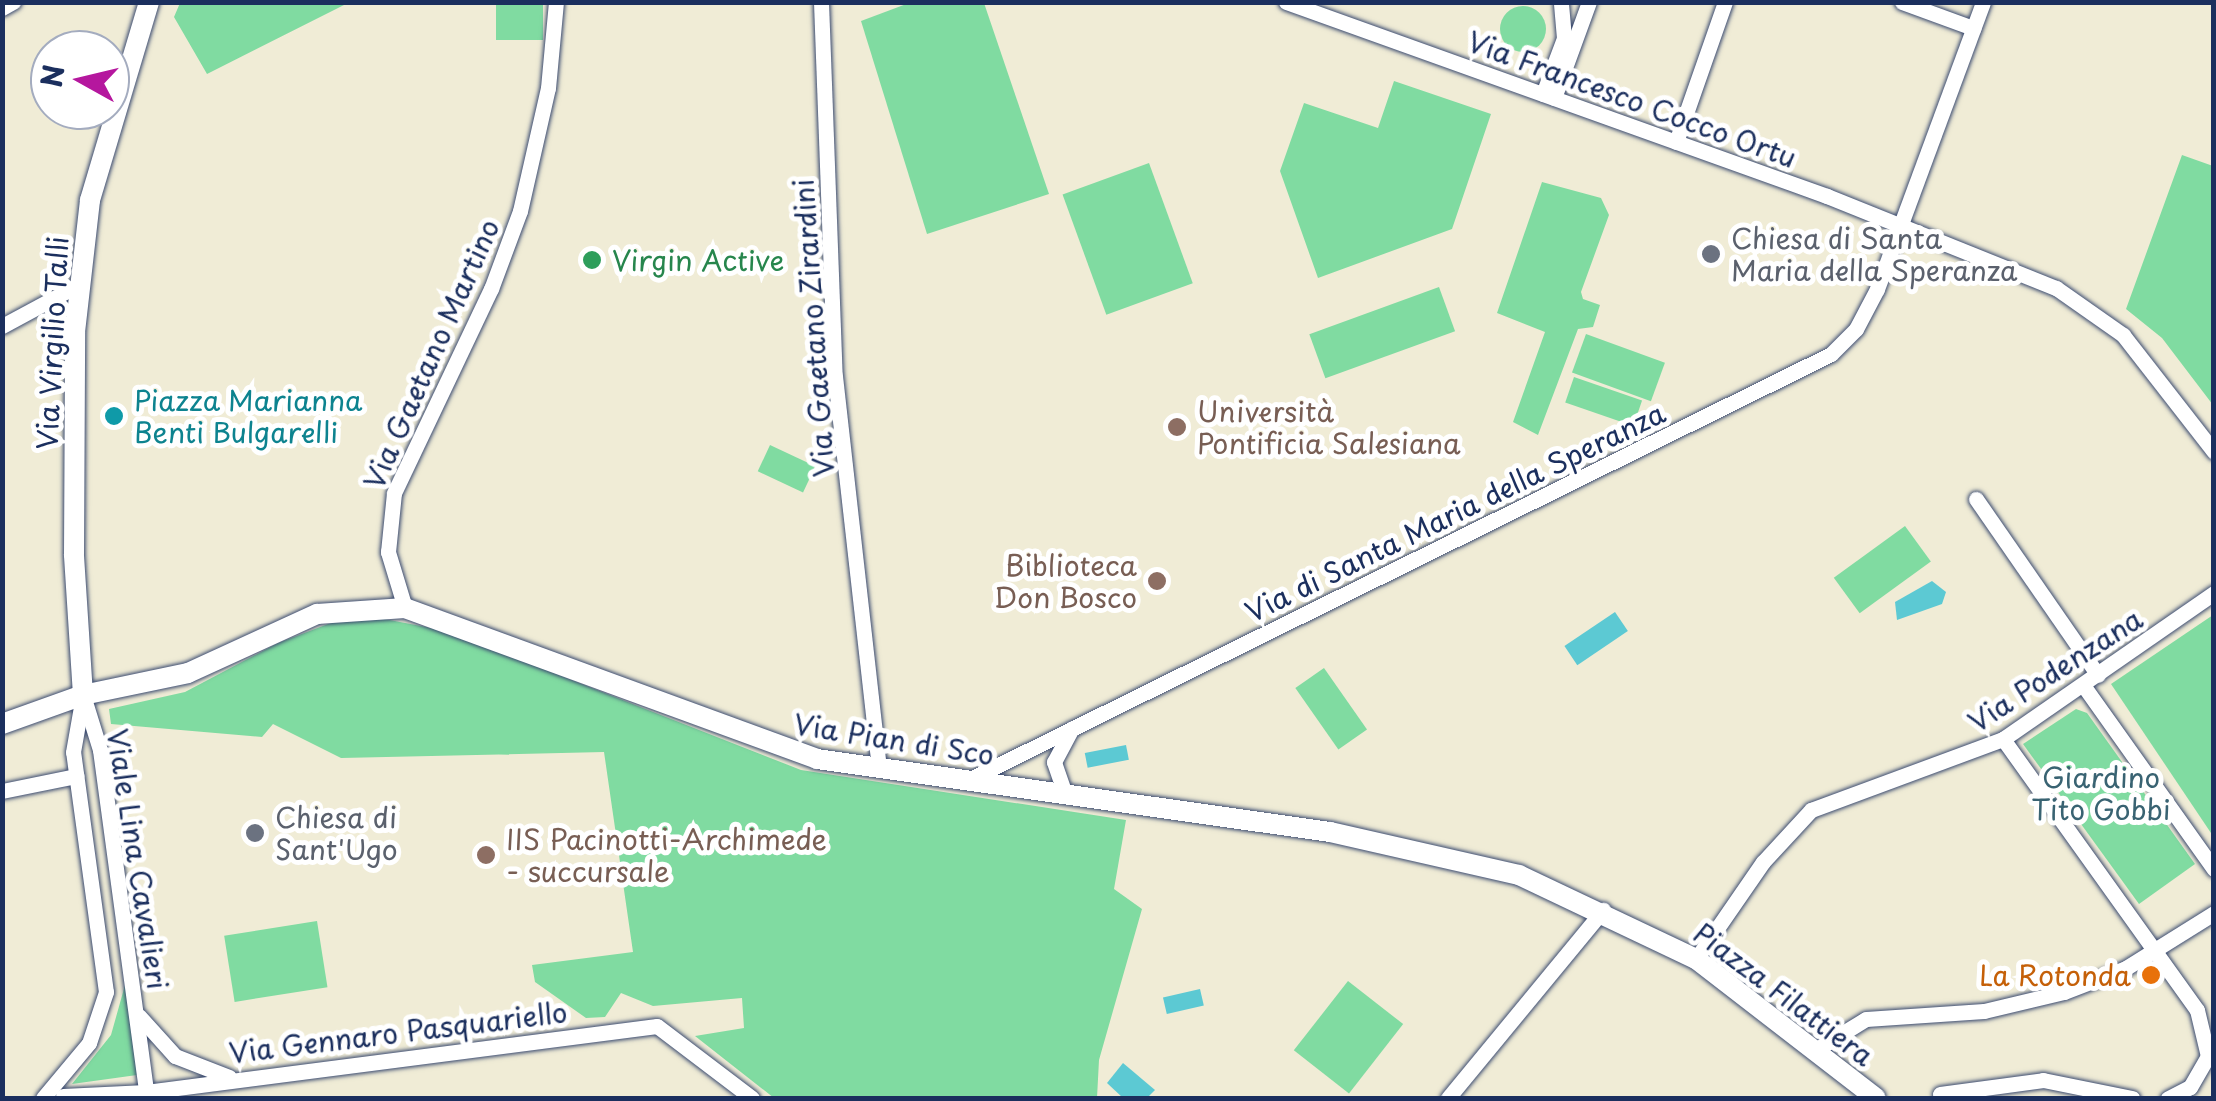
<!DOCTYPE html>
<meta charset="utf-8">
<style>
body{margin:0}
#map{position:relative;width:2216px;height:1101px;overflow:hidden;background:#f0ecd6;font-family:"Playpen Sans",sans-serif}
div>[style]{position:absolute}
.green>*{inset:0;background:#80dba1;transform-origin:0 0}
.round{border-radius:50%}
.water>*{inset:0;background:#5cc9d3;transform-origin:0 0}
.roads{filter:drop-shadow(0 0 2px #3b4b70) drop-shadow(0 0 2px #3b4b70)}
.minor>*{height:15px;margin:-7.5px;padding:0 7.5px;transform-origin:7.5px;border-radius:7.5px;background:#fff}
.tertiary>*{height:20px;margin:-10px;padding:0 10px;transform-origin:10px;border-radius:10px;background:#fff}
.dots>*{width:28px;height:28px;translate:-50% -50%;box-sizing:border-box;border:5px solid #fff;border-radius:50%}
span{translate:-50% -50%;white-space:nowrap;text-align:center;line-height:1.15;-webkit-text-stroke:10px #fff;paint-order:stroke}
.street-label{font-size:28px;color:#1b2f5e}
.worship-label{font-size:28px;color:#5b616d}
.left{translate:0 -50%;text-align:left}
.leisure-label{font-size:28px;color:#27864d}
.culture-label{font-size:28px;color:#0d838f}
.education-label{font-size:28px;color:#785e54}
.right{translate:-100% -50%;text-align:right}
.park-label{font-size:28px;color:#396372}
.food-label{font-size:28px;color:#c56008}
.frame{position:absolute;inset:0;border:5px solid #1b2f5e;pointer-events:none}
.north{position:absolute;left:30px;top:30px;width:100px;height:100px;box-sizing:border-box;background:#fff;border:2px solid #a4acbf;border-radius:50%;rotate:278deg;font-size:28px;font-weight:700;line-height:40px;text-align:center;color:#1b2f5e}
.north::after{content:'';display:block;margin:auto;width:35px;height:45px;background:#b5179e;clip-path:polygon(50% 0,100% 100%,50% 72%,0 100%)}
</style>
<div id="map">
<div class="green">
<i style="clip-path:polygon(180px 3px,180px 2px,348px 3px,207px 74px,174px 17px)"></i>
<i style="left:496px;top:3px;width:47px;height:37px"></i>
<i style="clip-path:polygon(909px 3px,984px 3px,1049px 194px,927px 234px,861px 21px)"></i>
<i class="round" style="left:1500px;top:6px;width:46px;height:46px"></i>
<i style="clip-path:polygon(1394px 81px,1491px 114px,1452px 229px,1318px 278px,1280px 171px,1304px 103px,1378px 128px)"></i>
<i style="clip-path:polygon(2182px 155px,2213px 166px,2213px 405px,2162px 338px,2126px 309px)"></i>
<i style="left:1149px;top:163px;width:128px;height:92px;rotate:70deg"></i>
<i style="clip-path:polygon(1542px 182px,1601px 198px,1609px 215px,1581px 292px,1583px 299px,1600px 305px,1593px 327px,1578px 329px,1538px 435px,1513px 422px,1545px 332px,1497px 313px)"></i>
<i style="left:1439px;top:287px;width:47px;height:138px;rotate:70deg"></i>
<i style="left:1586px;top:334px;width:84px;height:41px;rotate:20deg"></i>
<i style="left:1574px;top:377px;width:72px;height:27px;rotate:19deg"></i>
<i style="left:770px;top:445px;width:50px;height:29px;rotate:25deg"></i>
<i style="left:1905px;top:526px;width:44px;height:88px;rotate:54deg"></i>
<i style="clip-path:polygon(2213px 615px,2213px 836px,2111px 684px)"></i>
<i style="clip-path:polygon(379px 618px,447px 631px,801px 770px,1126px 820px,1114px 889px,1142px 909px,1099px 1060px,1097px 1098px,774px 1098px,695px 1036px,744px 1028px,742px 998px,653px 1006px,621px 993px,605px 1017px,586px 1018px,535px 982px,532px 965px,633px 952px,604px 752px,341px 758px,273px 724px,262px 737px,111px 724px,109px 709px,185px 692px,278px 643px,336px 621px)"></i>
<i style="left:1324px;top:668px;width:75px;height:35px;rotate:55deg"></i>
<i style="clip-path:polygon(2076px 709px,2087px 713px,2195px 864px,2139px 904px,2023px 744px)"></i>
<i style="left:317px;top:921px;width:67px;height:94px;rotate:81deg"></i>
<i style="left:1348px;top:981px;width:70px;height:88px;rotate:38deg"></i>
<i style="clip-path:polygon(125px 985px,137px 1075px,72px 1084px,111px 1035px)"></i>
</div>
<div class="water">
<i style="clip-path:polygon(1932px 581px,1946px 592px,1942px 604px,1897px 620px,1895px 602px)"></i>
<i style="left:1615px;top:612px;width:23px;height:61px;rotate:56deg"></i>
<i style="left:1126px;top:745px;width:15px;height:42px;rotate:79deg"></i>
<i style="left:1200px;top:989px;width:17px;height:38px;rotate:77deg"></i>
<i style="clip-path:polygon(1123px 1063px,1155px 1090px,1147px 1098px,1123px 1098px,1107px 1083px)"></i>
</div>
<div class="roads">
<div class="minor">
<i style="left:821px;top:2px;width:374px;rotate:87.9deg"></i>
<i style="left:835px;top:376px;width:395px;rotate:83.6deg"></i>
<i style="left:1286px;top:2px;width:575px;rotate:19.73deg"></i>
<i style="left:1827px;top:196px;width:247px;rotate:21.9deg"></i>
<i style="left:2056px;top:288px;width:82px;rotate:35deg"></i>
<i style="left:2123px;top:335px;width:148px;rotate:52.1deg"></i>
<i style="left:1902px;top:2px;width:76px;rotate:20.1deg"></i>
<i style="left:2px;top:8px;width:13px;rotate:-29deg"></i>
<i style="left:1543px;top:94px;width:60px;rotate:-69.4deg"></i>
<i style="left:1564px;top:38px;width:36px;rotate:-95deg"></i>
<i style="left:1554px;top:98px;width:102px;rotate:-70deg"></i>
<i style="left:1676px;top:142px;width:148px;rotate:-70.7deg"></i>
<i style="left:2px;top:326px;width:89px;rotate:-28.3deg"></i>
<i style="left:1976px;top:499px;width:214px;rotate:55.3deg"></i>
<i style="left:405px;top:608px;width:59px;rotate:-106.9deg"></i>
<i style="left:388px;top:552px;width:59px;rotate:-84.2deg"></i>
<i style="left:394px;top:493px;width:226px;rotate:-64.6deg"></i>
<i style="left:491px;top:289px;width:83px;rotate:-69.6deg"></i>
<i style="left:520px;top:211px;width:126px;rotate:-77.2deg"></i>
<i style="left:548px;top:88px;width:86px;rotate:-84.7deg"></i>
<i style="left:2083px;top:685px;width:226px;rotate:54.6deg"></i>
<i style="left:83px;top:695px;width:58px;rotate:72.8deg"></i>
<i style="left:100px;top:750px;width:351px;rotate:82.3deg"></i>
<i style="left:2003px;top:739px;width:333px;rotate:54.4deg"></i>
<i style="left:2197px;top:1010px;width:47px;rotate:76.6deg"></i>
<i style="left:2208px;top:1056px;width:36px;rotate:120deg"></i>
<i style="left:2190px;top:1087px;width:25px;rotate:153deg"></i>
<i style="left:968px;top:780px;width:962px;rotate:-26.27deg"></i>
<i style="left:1831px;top:354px;width:35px;rotate:-45deg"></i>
<i style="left:1856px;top:329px;width:45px;rotate:-62.3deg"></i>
<i style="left:1877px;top:289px;width:306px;rotate:-69.7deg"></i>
<i style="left:2px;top:791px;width:76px;rotate:-11.5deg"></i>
<i style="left:1065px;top:794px;width:34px;rotate:-109deg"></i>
<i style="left:1054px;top:762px;width:38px;rotate:-62deg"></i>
<i style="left:1696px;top:959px;width:118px;rotate:-55.4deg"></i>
<i style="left:1763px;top:862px;width:71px;rotate:-47.3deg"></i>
<i style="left:1811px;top:810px;width:205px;rotate:-20.3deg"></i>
<i style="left:2003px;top:739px;width:257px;rotate:-34.7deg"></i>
<i style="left:139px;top:1016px;width:54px;rotate:48deg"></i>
<i style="left:175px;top:1056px;width:58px;rotate:21.3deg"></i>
<i style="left:1817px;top:1049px;width:57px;rotate:-31.5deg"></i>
<i style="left:1866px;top:1019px;width:118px;rotate:-3.9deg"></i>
<i style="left:1984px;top:1011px;width:82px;rotate:-13.4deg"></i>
<i style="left:2064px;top:992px;width:66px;rotate:-21.2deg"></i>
<i style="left:2126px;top:968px;width:104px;rotate:-32deg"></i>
<i style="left:1940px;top:1094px;width:104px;rotate:-7.7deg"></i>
<i style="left:2043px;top:1080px;width:91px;rotate:11.4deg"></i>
<i style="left:63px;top:1096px;width:83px;rotate:-2.8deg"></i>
<i style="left:146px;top:1092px;width:515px;rotate:-7.36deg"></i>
<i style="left:657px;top:1026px;width:119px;rotate:37.2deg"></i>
<i style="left:43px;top:1098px;width:72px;rotate:-50.1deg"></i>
<i style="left:89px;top:1043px;width:54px;rotate:-71.6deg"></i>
<i style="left:106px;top:992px;width:242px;rotate:-97.8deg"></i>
<i style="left:73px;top:752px;width:58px;rotate:-80deg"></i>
<i style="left:1448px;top:1098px;width:244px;rotate:-50.5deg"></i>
</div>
<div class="tertiary">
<i style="left:83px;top:695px;width:141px;rotate:-93.7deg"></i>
<i style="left:74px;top:554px;width:222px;rotate:-89.7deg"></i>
<i style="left:75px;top:332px;width:133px;rotate:-83.5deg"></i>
<i style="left:90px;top:200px;width:207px;rotate:-73.4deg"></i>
<i style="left:2px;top:724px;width:86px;rotate:-19.7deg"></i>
<i style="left:83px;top:695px;width:107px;rotate:-11.8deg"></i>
<i style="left:188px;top:673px;width:142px;rotate:-24.6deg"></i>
<i style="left:317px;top:614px;width:88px;rotate:-3.9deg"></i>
<i style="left:405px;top:608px;width:439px;rotate:20.1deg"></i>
<i style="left:817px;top:759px;width:518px;rotate:8.1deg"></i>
<i style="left:1330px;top:832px;width:194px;rotate:12.8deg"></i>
<i style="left:1519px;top:875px;width:196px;rotate:25.4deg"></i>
<i style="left:1696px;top:959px;width:227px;rotate:37.7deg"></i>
</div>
</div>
<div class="dots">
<i style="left:1711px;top:254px;background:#6b7280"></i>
<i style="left:592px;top:260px;background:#2e9e5b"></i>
<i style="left:114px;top:416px;background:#0f9aa8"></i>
<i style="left:1177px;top:427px;background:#8d6e63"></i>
<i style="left:1157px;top:581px;background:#8d6e63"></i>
<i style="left:255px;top:833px;background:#6b7280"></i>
<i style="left:486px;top:855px;background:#8d6e63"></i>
<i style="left:2151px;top:975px;background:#e8710a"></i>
</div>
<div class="street-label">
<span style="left:1632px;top:99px;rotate:20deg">Via Francesco Cocco Ortu</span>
<span style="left:813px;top:328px;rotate:-94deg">Via Gaetano Zirardini</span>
<span style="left:52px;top:343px;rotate:-87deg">Via Virgilio Talli</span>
<span style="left:431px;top:354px;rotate:-66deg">Via Gaetano Martino</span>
<span style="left:1455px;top:512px;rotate:-26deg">Via di Santa Maria della Speranza</span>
<span style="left:2055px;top:670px;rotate:-33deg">Via Podenzana</span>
<span style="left:894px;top:739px;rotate:9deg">Via Pian di Sco</span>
<span style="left:138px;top:859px;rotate:81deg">Viale Lina Cavalieri</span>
<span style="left:1784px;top:994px;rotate:37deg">Piazza Filattiera</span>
<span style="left:398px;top:1032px;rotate:-7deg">Via Gennaro Pasquariello</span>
</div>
<div class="worship-label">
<span class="left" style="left:1731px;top:254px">Chiesa di Santa<br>Maria della Speranza</span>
<span class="left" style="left:275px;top:833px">Chiesa di<br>Sant'Ugo</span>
</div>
<div class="leisure-label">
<span class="left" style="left:612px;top:260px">Virgin Active</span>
</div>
<div class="culture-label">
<span class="left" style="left:134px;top:416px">Piazza Marianna<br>Benti Bulgarelli</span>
</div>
<div class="education-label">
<span class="left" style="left:1197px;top:427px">Università<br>Pontificia Salesiana</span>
<span class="right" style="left:1137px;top:581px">Biblioteca<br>Don Bosco</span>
<span class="left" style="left:506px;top:855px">IIS Pacinotti-Archimede<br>- succursale</span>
</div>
<div class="park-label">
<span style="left:2101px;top:793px">Giardino<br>Tito Gobbi</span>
</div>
<div class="food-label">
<span class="right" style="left:2131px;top:975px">La Rotonda</span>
</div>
<div class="frame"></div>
<div class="north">N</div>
</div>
